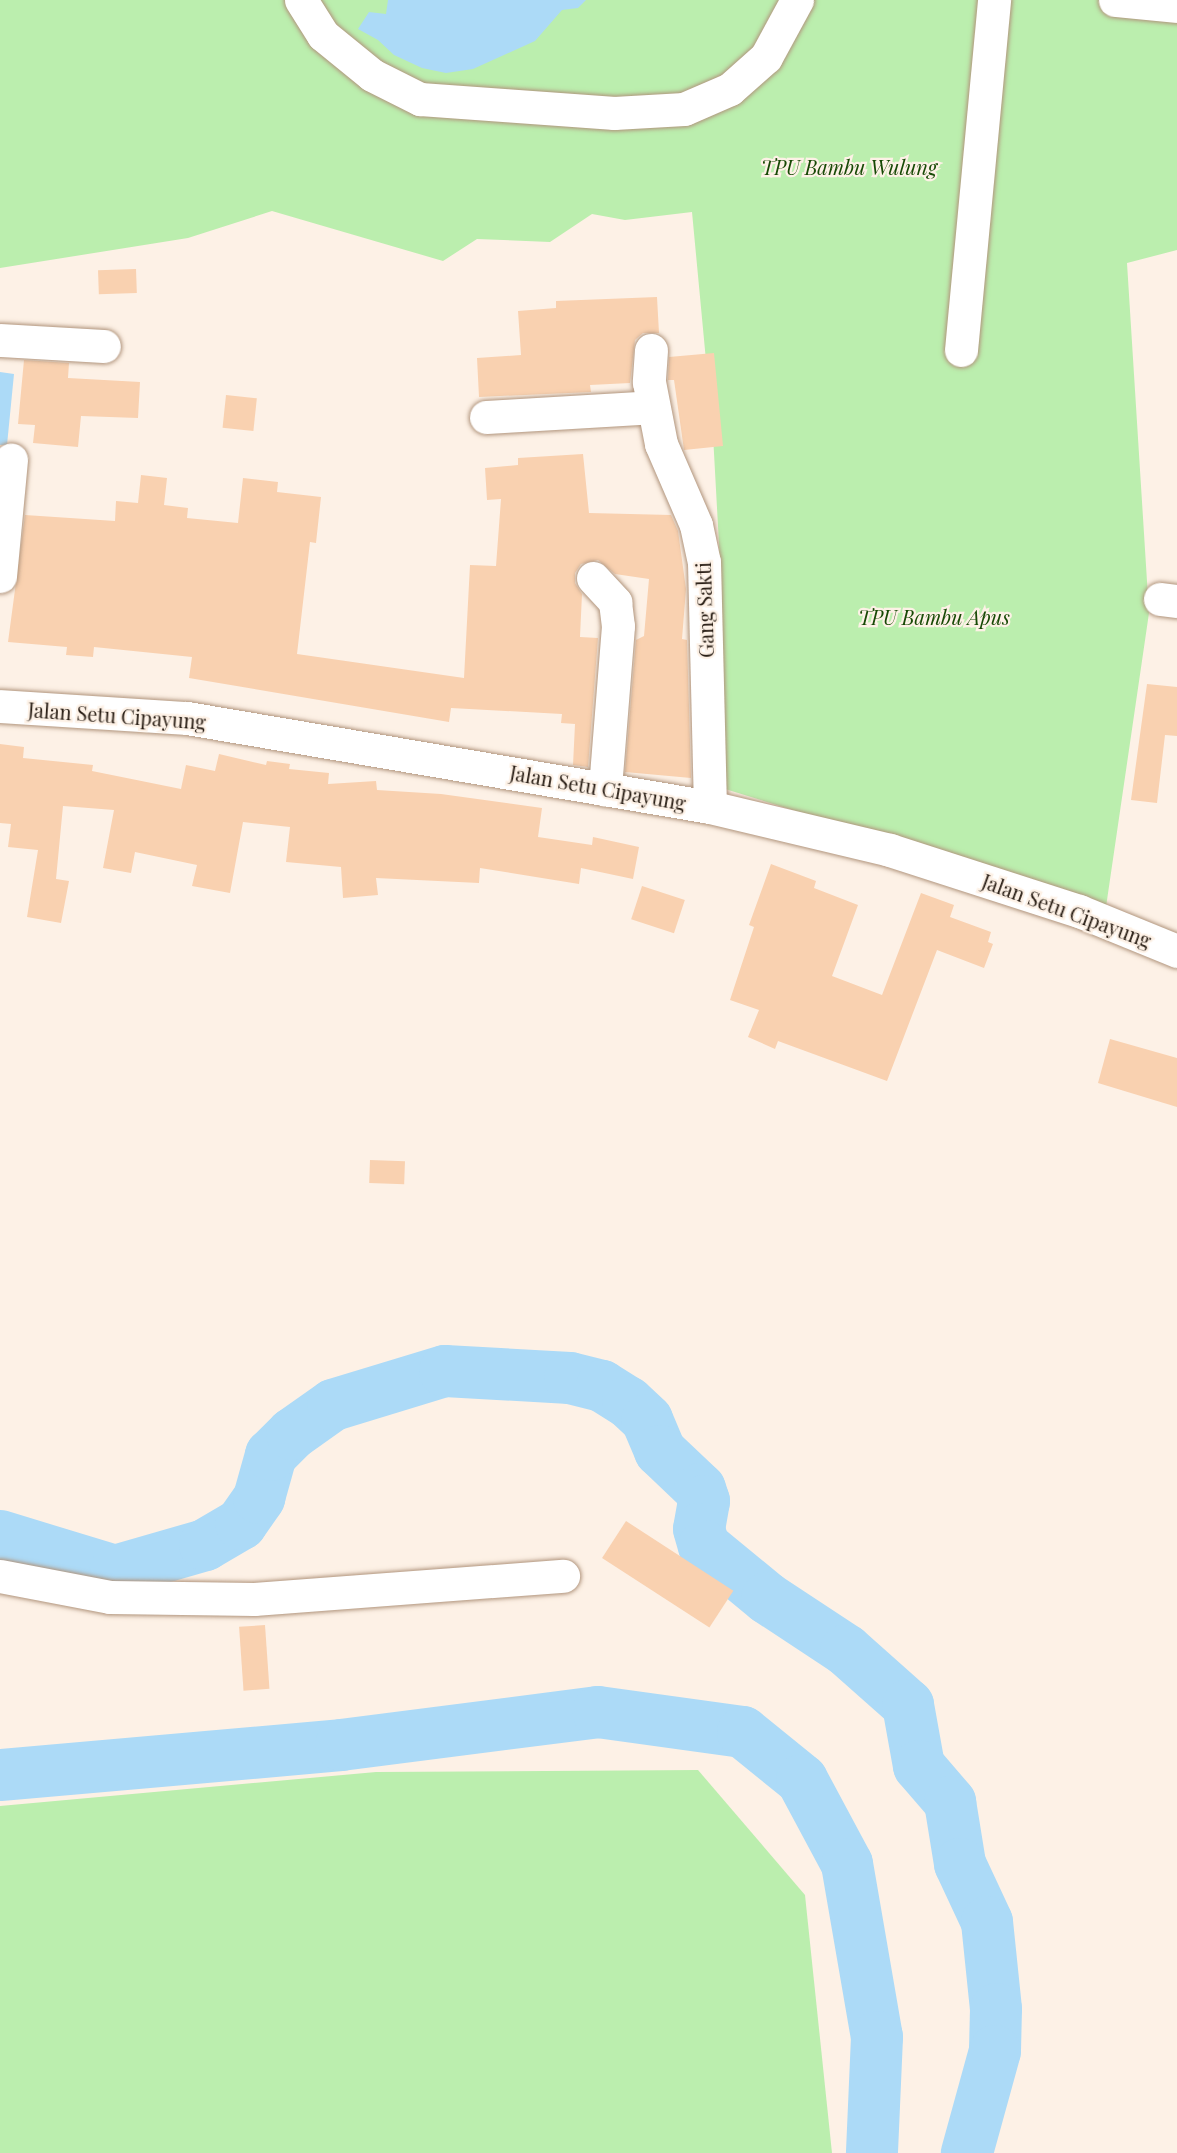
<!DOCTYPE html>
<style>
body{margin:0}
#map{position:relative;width:1177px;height:2153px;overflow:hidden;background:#fdf1e6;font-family:"Playfair Display",serif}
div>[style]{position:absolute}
.green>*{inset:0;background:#bbeeae}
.water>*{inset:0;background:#acdaf7}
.river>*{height:52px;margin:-26px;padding:0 26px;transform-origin:26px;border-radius:26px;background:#acdaf7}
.building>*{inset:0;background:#f9d1b0;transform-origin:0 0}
.roads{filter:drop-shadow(0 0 2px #b1957d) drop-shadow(0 0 2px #b1957d)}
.minor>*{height:33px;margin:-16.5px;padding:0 16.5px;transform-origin:16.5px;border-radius:16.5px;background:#fff}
span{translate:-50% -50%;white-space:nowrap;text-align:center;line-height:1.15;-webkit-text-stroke:4.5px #fdf1e6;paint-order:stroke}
.park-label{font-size:20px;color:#174905;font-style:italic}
.street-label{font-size:20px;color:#271c13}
</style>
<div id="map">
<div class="green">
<i style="clip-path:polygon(0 0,1177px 0,1177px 250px,1127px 263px,1149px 613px,1106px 907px,709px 784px,722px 599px,713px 435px,692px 212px,625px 220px,592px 214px,550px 242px,477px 239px,443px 261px,272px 211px,188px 238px,0 268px)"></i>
<i style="clip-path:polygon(698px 1770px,805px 1895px,832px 2153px,0 2153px,0 1806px,376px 1772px)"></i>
</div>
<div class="water">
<i style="clip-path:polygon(388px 0,586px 0,578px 8px,562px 10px,535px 41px,473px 69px,446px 73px,422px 68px,394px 55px,378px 40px,358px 29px,369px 12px,386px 14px)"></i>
<i style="clip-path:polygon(0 372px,14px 374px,7px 445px,0 445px)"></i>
</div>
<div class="river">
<i style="left:0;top:1536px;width:120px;rotate:16.9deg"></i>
<i style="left:115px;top:1571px;width:94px;rotate:-16.1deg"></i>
<i style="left:205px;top:1545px;width:42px;rotate:-30.3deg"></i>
<i style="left:241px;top:1524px;width:32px;rotate:-55deg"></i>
<i style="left:259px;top:1498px;width:45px;rotate:-74.4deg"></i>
<i style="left:271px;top:1455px;width:30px;rotate:-45deg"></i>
<i style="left:292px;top:1434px;width:50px;rotate:-35.3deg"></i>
<i style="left:333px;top:1405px;width:117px;rotate:-16.9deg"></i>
<i style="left:445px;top:1371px;width:125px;rotate:3.2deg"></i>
<i style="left:570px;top:1378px;width:33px;rotate:14deg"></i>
<i style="left:602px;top:1386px;width:31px;rotate:32deg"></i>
<i style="left:628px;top:1402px;width:26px;rotate:43deg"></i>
<i style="left:647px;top:1420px;width:34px;rotate:67deg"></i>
<i style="left:660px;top:1451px;width:55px;rotate:43.5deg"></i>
<i style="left:700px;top:1489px;width:13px;rotate:72deg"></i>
<i style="left:704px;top:1501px;width:28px;rotate:100deg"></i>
<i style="left:699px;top:1529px;width:18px;rotate:74deg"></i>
<i style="left:704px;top:1546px;width:82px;rotate:39.5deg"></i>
<i style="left:767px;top:1598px;width:95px;rotate:33.4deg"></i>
<i style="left:846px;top:1650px;width:83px;rotate:41.6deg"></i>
<i style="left:908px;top:1705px;width:62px;rotate:79.8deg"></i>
<i style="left:919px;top:1766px;width:48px;rotate:49.3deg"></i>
<i style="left:950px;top:1802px;width:63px;rotate:80.8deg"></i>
<i style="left:960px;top:1864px;width:64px;rotate:65deg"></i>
<i style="left:987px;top:1922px;width:87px;rotate:84.1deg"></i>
<i style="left:996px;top:2009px;width:42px;rotate:91.4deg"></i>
<i style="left:995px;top:2051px;width:106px;rotate:105.4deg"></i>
<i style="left:0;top:1775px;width:342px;rotate:-5deg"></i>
<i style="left:341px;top:1745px;width:259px;rotate:-7.3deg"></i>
<i style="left:598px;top:1712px;width:146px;rotate:7.9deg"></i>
<i style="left:743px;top:1732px;width:76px;rotate:39.1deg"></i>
<i style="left:802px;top:1780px;width:95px;rotate:61.8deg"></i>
<i style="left:847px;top:1864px;width:176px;rotate:80.2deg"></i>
<i style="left:877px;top:2037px;width:116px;rotate:92.5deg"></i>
</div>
<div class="building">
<i style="left:136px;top:269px;width:24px;height:38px;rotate:88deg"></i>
<i style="clip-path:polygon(657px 297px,659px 333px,643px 333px,635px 340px,630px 383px,590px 385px,591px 392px,479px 397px,477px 358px,521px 355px,518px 311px,556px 308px,556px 301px)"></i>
<i style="clip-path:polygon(714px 353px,723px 446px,684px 450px,674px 380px,668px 380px,669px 357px)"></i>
<i style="clip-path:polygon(24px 360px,69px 363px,68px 378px,140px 382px,138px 418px,81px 416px,78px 447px,33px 443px,35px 425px,18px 424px)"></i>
<i style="left:226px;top:395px;width:31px;height:33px;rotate:6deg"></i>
<i style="clip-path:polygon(583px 454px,589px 513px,671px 515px,678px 531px,686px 589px,682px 639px,687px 640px,691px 778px,625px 772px,636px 640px,644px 636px,649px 579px,615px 574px,598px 560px,581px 564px,575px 573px,575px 583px,582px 594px,580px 637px,598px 638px,588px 767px,573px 765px,575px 724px,561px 723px,562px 714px,451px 708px,449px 722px,189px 678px,192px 657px,94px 647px,93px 657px,66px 655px,67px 647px,8px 642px,25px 515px,115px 521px,116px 501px,138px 503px,141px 475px,167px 478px,164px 505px,188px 508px,187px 518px,238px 523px,243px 478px,278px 482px,277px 492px,321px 497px,316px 543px,310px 542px,297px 654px,464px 678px,470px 565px,496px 566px,501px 499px,487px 500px,485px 468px,518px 465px,518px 458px)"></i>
<i style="clip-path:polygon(1147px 684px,1177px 687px,1177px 736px,1165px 735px,1157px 803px,1131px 800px)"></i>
<i style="clip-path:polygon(0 744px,24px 747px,23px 758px,93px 765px,92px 771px,181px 789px,186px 765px,215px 771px,219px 754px,266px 765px,267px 761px,290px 764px,289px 769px,329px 773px,328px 784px,376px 781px,377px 790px,441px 794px,542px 808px,538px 837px,592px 845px,593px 837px,639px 847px,633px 879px,581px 868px,579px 884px,480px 868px,479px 883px,376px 878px,378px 895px,343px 898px,341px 867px,286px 862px,290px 827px,243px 822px,230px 893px,192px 886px,197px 865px,135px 852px,131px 873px,103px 868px,114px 810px,63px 806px,56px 879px,69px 881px,61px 923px,27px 917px,38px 850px,8px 847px,11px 824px,0 823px)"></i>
<i style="clip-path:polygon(771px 864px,816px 881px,814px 888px,858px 905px,832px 976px,882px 995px,921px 893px,954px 905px,950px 917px,991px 932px,988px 942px,993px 944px,984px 968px,937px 950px,887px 1081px,778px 1041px,775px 1049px,748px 1037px,759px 1010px,730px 1000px,754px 927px,749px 925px)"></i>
<i style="left:642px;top:886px;width:45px;height:35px;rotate:18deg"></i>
<i style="clip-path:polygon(1110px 1039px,1177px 1058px,1177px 1107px,1098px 1083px)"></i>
<i style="left:370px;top:1160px;width:35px;height:23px;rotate:2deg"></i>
<i style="left:626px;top:1521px;width:128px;height:44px;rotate:33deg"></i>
<i style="left:265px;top:1625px;width:64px;height:26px;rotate:86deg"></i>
</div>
<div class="roads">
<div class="minor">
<i style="left:301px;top:0;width:41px;rotate:57.8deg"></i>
<i style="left:323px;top:35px;width:63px;rotate:39.2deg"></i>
<i style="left:372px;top:75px;width:54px;rotate:26.6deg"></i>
<i style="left:420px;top:99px;width:195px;rotate:4.1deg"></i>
<i style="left:614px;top:113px;width:70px;rotate:-3.3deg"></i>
<i style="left:684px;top:109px;width:50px;rotate:-23.5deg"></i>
<i style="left:730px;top:89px;width:48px;rotate:-41.6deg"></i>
<i style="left:766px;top:57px;width:65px;rotate:-61.5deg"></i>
<i style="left:1115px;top:0;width:62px;rotate:5.5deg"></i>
<i style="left:0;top:340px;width:104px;rotate:3.3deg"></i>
<i style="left:651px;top:350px;width:32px;rotate:94deg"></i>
<i style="left:649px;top:382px;width:63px;rotate:79deg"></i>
<i style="left:661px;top:444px;width:88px;rotate:66.6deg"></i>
<i style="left:696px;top:525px;width:38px;rotate:78deg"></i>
<i style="left:704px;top:562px;width:245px;rotate:88.6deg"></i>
<i style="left:961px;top:350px;width:352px;rotate:-84.6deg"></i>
<i style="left:486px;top:417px;width:166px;rotate:-3.4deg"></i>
<i style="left:0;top:576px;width:117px;rotate:-84.6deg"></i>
<i style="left:593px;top:578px;width:33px;rotate:47deg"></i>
<i style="left:615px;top:602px;width:24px;rotate:83deg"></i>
<i style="left:618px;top:626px;width:164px;rotate:94.6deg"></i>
<i style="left:1160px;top:599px;width:17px;rotate:7deg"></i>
<i style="left:0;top:706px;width:187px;rotate:3.7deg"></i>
<i style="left:187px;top:718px;width:531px;rotate:9.66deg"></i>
<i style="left:710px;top:807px;width:185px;rotate:13.4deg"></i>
<i style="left:890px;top:850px;width:199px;rotate:17.9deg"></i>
<i style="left:1079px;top:911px;width:106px;rotate:22.2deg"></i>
<i style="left:0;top:1576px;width:112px;rotate:10.8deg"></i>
<i style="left:110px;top:1597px;width:144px;rotate:0.8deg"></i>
<i style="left:254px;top:1599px;width:310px;rotate:-4.3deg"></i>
</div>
</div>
<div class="park-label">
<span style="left:849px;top:166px">TPU Bambu Wulung</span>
<span style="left:934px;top:616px">TPU Bambu Apus</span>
</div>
<div class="street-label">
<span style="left:704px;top:610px;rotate:-92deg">Gang Sakti</span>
<span style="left:117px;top:715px;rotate:4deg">Jalan Setu Cipayung</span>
<span style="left:598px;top:787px;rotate:10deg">Jalan Setu Cipayung</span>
<span style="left:1067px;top:910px;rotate:20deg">Jalan Setu Cipayung</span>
</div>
</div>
